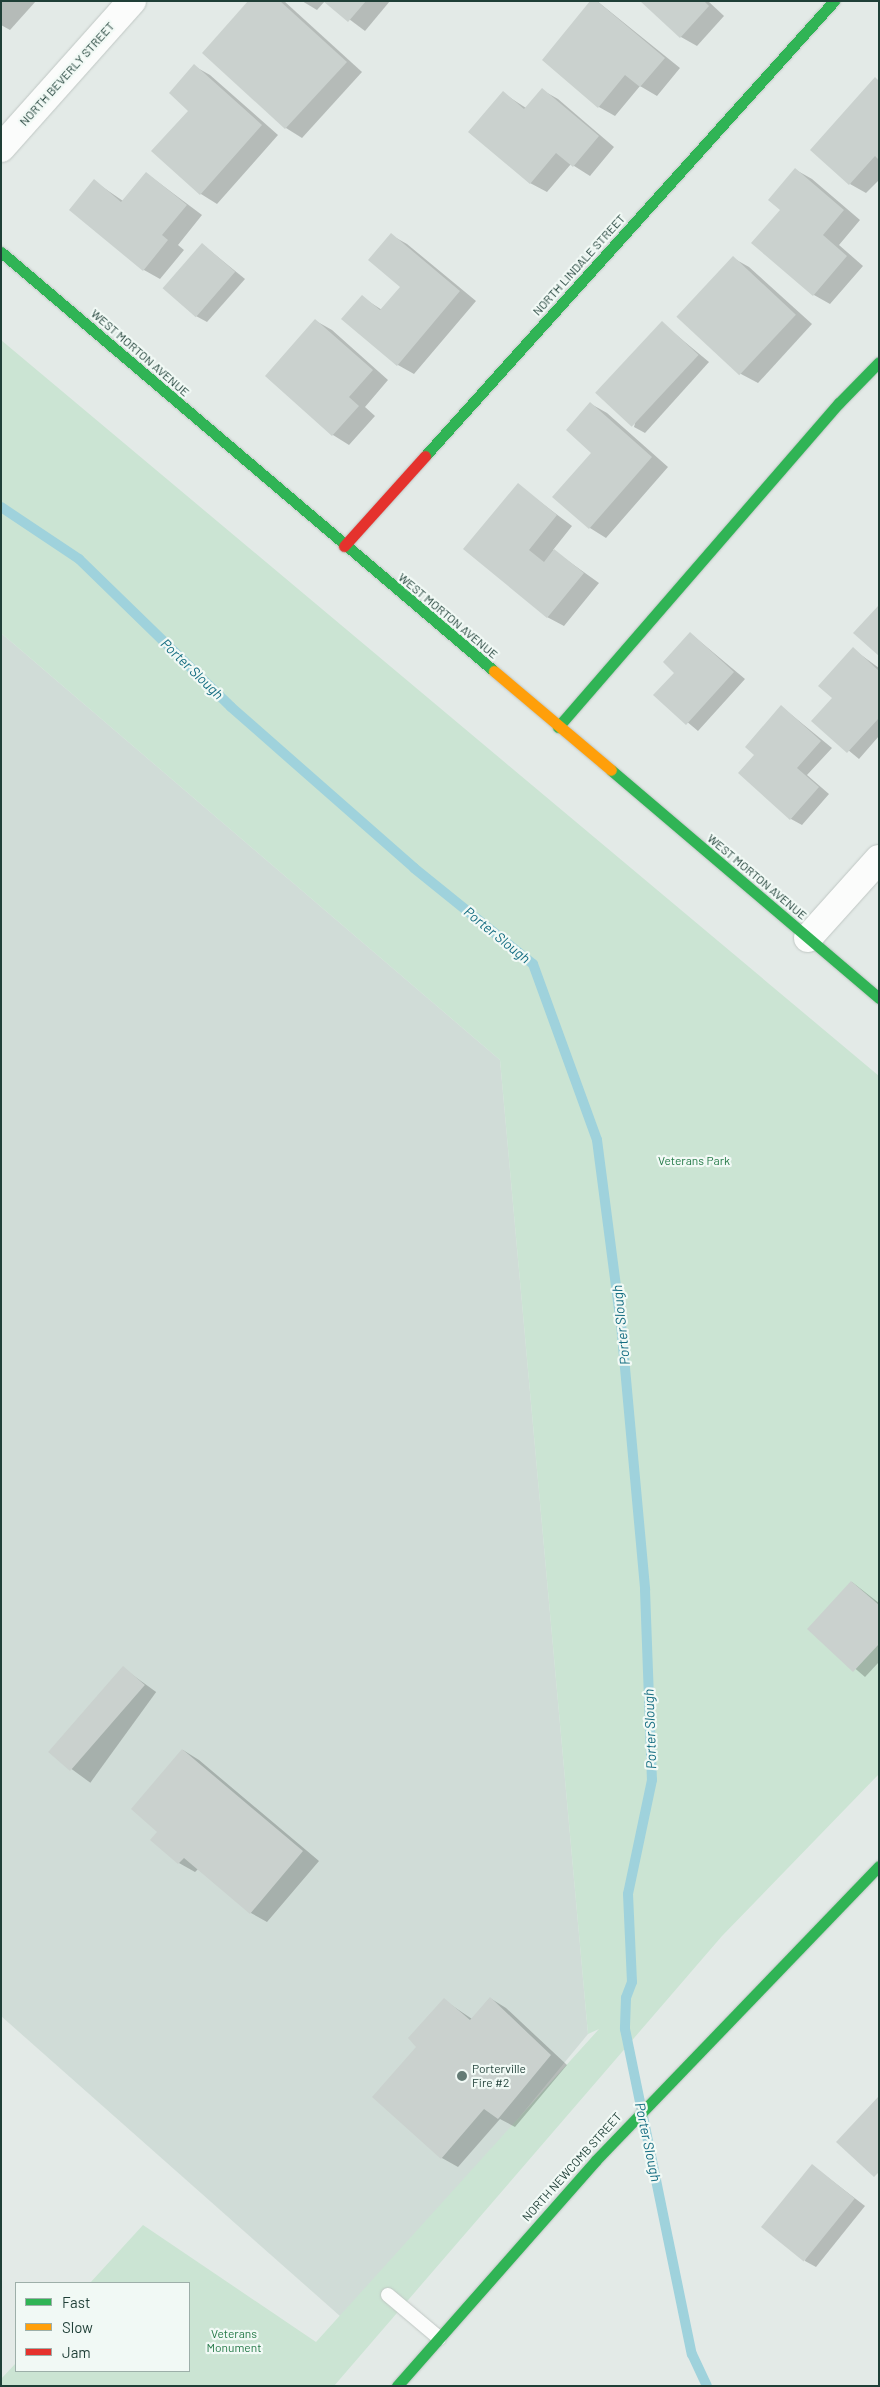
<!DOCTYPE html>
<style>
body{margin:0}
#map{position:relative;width:880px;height:2387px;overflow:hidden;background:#e3eae7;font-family:Barlow,sans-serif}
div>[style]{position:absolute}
.built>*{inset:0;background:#d0dcd7}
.green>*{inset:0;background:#cbe4d3}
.shadow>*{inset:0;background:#0003;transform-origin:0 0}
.stream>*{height:10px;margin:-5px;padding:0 5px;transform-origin:5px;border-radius:5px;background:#9fd2dc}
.building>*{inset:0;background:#cad1ce;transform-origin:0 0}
.roads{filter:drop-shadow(0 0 1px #c0c7c4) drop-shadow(0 0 1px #c0c7c4)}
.lane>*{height:14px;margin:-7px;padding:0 7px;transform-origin:7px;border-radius:7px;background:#fbfcfb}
.street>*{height:28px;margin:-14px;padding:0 14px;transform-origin:14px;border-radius:14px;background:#fbfcfb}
.fast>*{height:11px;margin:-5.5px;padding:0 5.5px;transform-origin:5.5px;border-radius:5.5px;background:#30b455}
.slow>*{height:11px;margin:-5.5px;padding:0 5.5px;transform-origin:5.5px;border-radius:5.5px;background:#ff9f0a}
.jam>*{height:11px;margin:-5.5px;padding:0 5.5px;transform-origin:5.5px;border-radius:5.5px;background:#e5322d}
.dots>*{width:14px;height:14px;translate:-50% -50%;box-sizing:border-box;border:2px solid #f1f9f5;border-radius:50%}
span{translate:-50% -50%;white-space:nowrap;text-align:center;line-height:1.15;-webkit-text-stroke:4.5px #f1f9f5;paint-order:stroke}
.street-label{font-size:12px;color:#1f3f37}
.park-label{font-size:12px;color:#257a48}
.poi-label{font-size:12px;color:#1f3f37}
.left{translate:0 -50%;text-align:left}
.water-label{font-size:14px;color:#136c81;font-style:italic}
.frame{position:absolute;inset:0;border:2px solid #1f3f37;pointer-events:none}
.legend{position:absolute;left:15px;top:2282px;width:175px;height:90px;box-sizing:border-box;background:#f1f9f5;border:1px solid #9dafa9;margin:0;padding:6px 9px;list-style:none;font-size:15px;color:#1f3f37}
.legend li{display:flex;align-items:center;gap:10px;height:25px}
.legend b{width:25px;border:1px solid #9dafa9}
</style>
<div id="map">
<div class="built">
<i style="clip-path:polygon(1px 633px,500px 1060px,588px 2034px,349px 2324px,1px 2016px)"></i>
</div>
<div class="green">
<i style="clip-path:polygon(1px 340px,879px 1076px,879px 1774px,722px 1936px,334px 2386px,1px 2386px,1px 2379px,16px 2363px,16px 2371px,189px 2371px,189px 2283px,90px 2283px,143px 2225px,316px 2342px,599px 2029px,588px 2034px,500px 1060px,1px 633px)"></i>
</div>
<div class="shadow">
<i style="clip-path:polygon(1px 1px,36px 1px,10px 30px,1px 25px)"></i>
<i style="clip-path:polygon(250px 1px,284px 1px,362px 72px,302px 138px,286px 128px,203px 53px)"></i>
<i style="clip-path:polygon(302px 1px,325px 1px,317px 10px)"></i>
<i style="clip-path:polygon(325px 1px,390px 1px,365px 31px)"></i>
<i style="clip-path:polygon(597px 1px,680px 68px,657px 96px,640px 86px,615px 116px,599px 107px,543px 60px)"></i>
<i style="clip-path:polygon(642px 1px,708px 1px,724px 16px,697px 46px,681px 37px)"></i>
<i style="clip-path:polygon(194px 66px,210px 75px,278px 135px,217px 204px,201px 194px,153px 151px,190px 110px)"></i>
<i style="clip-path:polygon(879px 81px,879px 180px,866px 193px,850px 184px)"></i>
<i style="clip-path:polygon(542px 90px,558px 99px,614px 147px,590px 176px,571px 164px,547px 192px,530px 183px,503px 93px,526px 108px)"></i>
<i style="clip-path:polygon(796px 170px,812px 179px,860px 220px,839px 245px,863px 266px,830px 304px,814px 295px,782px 210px)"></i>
<i style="clip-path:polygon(146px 173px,202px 215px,178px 245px,184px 250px,160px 279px,144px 270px,94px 181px,123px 201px)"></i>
<i style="clip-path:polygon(391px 235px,407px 244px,476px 301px,414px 374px,398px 365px,343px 319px,362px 297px,382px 310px,402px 286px)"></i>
<i style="clip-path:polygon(202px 244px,245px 279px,207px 322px,196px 316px)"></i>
<i style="clip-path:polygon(733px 258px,749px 267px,812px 324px,758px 383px,741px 374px,679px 317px)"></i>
<i style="clip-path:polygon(316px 321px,332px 330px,388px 380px,365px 407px,375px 416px,349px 445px,333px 435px,266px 376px)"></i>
<i style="clip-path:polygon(662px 323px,709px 362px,645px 433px,634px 427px)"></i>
<i style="clip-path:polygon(591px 404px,607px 413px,668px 467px,606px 538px,590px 528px,554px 497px,592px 453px)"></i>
<i style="clip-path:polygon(518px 485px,572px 526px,553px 550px,599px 583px,564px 626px,547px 617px,465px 549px)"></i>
<i style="clip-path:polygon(690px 633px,745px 679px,698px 731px,655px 695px,676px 673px)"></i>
<i style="clip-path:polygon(853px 649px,879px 668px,879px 736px,859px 759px,813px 721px,834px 698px)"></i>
<i style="clip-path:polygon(782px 707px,832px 748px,807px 775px,829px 794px,802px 825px,791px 819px,756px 755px)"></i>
<i style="clip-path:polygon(852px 1582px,879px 1603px,879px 1662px,865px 1677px,809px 1629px)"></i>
<i style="left:123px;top:1668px;width:41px;height:112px;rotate:36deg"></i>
<i style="clip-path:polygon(183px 1750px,199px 1760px,319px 1861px,267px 1922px,251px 1913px,198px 1869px,195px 1872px,179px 1863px,152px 1840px,159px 1832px)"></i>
<i style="clip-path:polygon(490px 1998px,506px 2008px,567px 2065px,515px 2127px,500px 2119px,458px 2167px,442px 2158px,417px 2047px,444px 2000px,472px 2019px)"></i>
<i style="clip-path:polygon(813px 2166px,865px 2206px,816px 2267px,805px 2261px)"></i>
</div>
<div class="stream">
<i style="left:1px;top:507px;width:94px;rotate:33.7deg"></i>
<i style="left:79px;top:559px;width:212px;rotate:44.2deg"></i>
<i style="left:231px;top:707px;width:244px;rotate:41.3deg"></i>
<i style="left:414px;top:868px;width:153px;rotate:38.9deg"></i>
<i style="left:533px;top:964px;width:187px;rotate:70deg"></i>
<i style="left:597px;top:1140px;width:186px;rotate:82.6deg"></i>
<i style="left:621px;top:1324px;width:267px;rotate:84.8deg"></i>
<i style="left:645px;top:1590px;width:190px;rotate:87.9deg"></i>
<i style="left:652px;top:1780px;width:116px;rotate:101.9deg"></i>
<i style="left:628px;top:1894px;width:88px;rotate:87.4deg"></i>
<i style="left:632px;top:1982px;width:17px;rotate:111deg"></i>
<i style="left:626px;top:1998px;width:31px;rotate:92deg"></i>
<i style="left:625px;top:2029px;width:332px;rotate:78.4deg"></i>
<i style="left:692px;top:2354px;width:35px;rotate:65deg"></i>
</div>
<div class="building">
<i style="clip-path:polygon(248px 1px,280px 1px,347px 62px,285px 129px,202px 53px)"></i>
<i style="clip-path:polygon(323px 1px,366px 1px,348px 22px)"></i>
<i style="clip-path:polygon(590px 1px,597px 1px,665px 58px,640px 87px,625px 75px,598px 108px,542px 60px)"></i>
<i style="clip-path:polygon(640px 1px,704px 1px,709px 6px,680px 38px)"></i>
<i style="clip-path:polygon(194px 64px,262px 125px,200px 195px,151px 151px,188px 111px,169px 93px)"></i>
<i style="clip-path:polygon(875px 77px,879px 81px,879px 160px,875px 156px,849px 185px,810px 150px)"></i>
<i style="clip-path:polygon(542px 88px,599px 136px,573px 167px,556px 153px,530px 184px,468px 132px,503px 91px,524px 109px)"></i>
<i style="clip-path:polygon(795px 168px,844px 210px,823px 235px,847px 256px,813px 296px,751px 243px,780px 210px,768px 200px)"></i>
<i style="clip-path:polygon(146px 172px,187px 205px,162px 235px,168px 240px,143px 271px,69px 210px,94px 179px,121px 202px)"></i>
<i style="clip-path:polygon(391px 233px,460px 291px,397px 366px,341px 319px,362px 295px,380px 310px,400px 287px,368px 260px)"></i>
<i style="left:202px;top:243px;width:44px;height:60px;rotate:41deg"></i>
<i style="left:733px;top:256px;width:86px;height:83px;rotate:43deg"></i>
<i style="clip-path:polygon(315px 319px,373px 370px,349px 397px,359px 406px,332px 436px,265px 376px)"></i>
<i style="left:662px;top:321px;width:50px;height:98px;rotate:43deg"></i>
<i style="clip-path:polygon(590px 402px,652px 457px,589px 529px,552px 497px,591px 453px,566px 430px)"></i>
<i style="clip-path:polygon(518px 483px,557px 515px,529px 550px,544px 562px,554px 549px,584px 573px,547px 618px,463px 549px)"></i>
<i style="clip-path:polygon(879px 605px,879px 656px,853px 633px)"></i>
<i style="clip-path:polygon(690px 632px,734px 672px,686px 725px,653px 695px,674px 673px,663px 662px)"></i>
<i style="clip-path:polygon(853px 647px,879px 671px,879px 718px,847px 753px,811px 721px,832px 698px,818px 686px)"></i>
<i style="clip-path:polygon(781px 705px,821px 741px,797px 768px,819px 787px,790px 820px,738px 773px,754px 755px,745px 747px)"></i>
<i style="clip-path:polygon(851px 1581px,879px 1605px,879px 1644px,853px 1672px,807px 1629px)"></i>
<i style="left:123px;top:1666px;width:29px;height:114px;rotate:41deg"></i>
<i style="clip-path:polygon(182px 1749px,303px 1851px,250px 1914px,184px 1858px,178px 1864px,150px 1840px,157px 1832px,131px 1809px)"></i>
<i style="clip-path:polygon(490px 1997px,551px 2055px,498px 2119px,484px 2109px,441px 2159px,372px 2097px,416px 2047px,408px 2038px,444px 1998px,470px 2020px)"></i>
<i style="clip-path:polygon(879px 2096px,879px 2172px,874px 2177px,836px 2142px)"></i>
<i style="left:812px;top:2164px;width:55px;height:81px;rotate:39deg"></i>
</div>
<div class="roads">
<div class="lane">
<i style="left:388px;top:2295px;width:67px;rotate:40.1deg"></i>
</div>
<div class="street">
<i style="left:1px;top:148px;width:197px;rotate:-48.3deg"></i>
<i style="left:808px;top:938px;width:106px;rotate:-48.1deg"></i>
</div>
<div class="fast">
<i style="left:1px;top:252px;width:647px;rotate:40.36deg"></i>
<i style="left:425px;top:456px;width:612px;rotate:-48.05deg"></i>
<i style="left:558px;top:727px;width:429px;rotate:-49.1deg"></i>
<i style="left:839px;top:403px;width:57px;rotate:-45.7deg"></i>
<i style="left:611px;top:770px;width:352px;rotate:40.4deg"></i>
<i style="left:397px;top:2386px;width:301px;rotate:-48.6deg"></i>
<i style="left:596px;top:2160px;width:408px;rotate:-46.1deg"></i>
</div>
<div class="slow">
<i style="left:494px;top:671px;width:153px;rotate:40.2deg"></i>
</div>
<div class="jam">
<i style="left:344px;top:546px;width:121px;rotate:-48deg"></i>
</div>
</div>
<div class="dots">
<i style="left:462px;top:2076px;background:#647b75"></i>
</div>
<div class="street-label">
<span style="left:67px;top:74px;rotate:-48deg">NORTH BEVERLY STREET</span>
<span style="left:579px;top:265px;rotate:-48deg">NORTH LINDALE STREET</span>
<span style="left:140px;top:353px;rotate:41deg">WEST MORTON AVENUE</span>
<span style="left:448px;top:616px;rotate:40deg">WEST MORTON AVENUE</span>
<span style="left:757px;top:877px;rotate:40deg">WEST MORTON AVENUE</span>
<span style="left:572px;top:2167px;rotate:-48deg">NORTH NEWCOMB STREET</span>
</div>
<div class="park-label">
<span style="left:694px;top:1161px">Veterans Park</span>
<span style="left:234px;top:2341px">Veterans<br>Monument</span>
</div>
<div class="poi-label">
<span class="left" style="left:472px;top:2076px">Porterville<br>Fire #2</span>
</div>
<div class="water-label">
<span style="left:192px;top:669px;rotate:44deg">Porter Slough</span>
<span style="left:497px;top:935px;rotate:39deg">Porter Slough</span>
<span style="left:621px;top:1325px;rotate:-96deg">Porter Slough</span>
<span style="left:650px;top:1729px;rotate:-92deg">Porter Slough</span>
<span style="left:648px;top:2142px;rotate:78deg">Porter Slough</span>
</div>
<div class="frame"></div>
<ul class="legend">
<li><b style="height:6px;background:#30b455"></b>Fast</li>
<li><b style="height:6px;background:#ff9f0a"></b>Slow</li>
<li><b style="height:6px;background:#e5322d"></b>Jam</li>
</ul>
</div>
